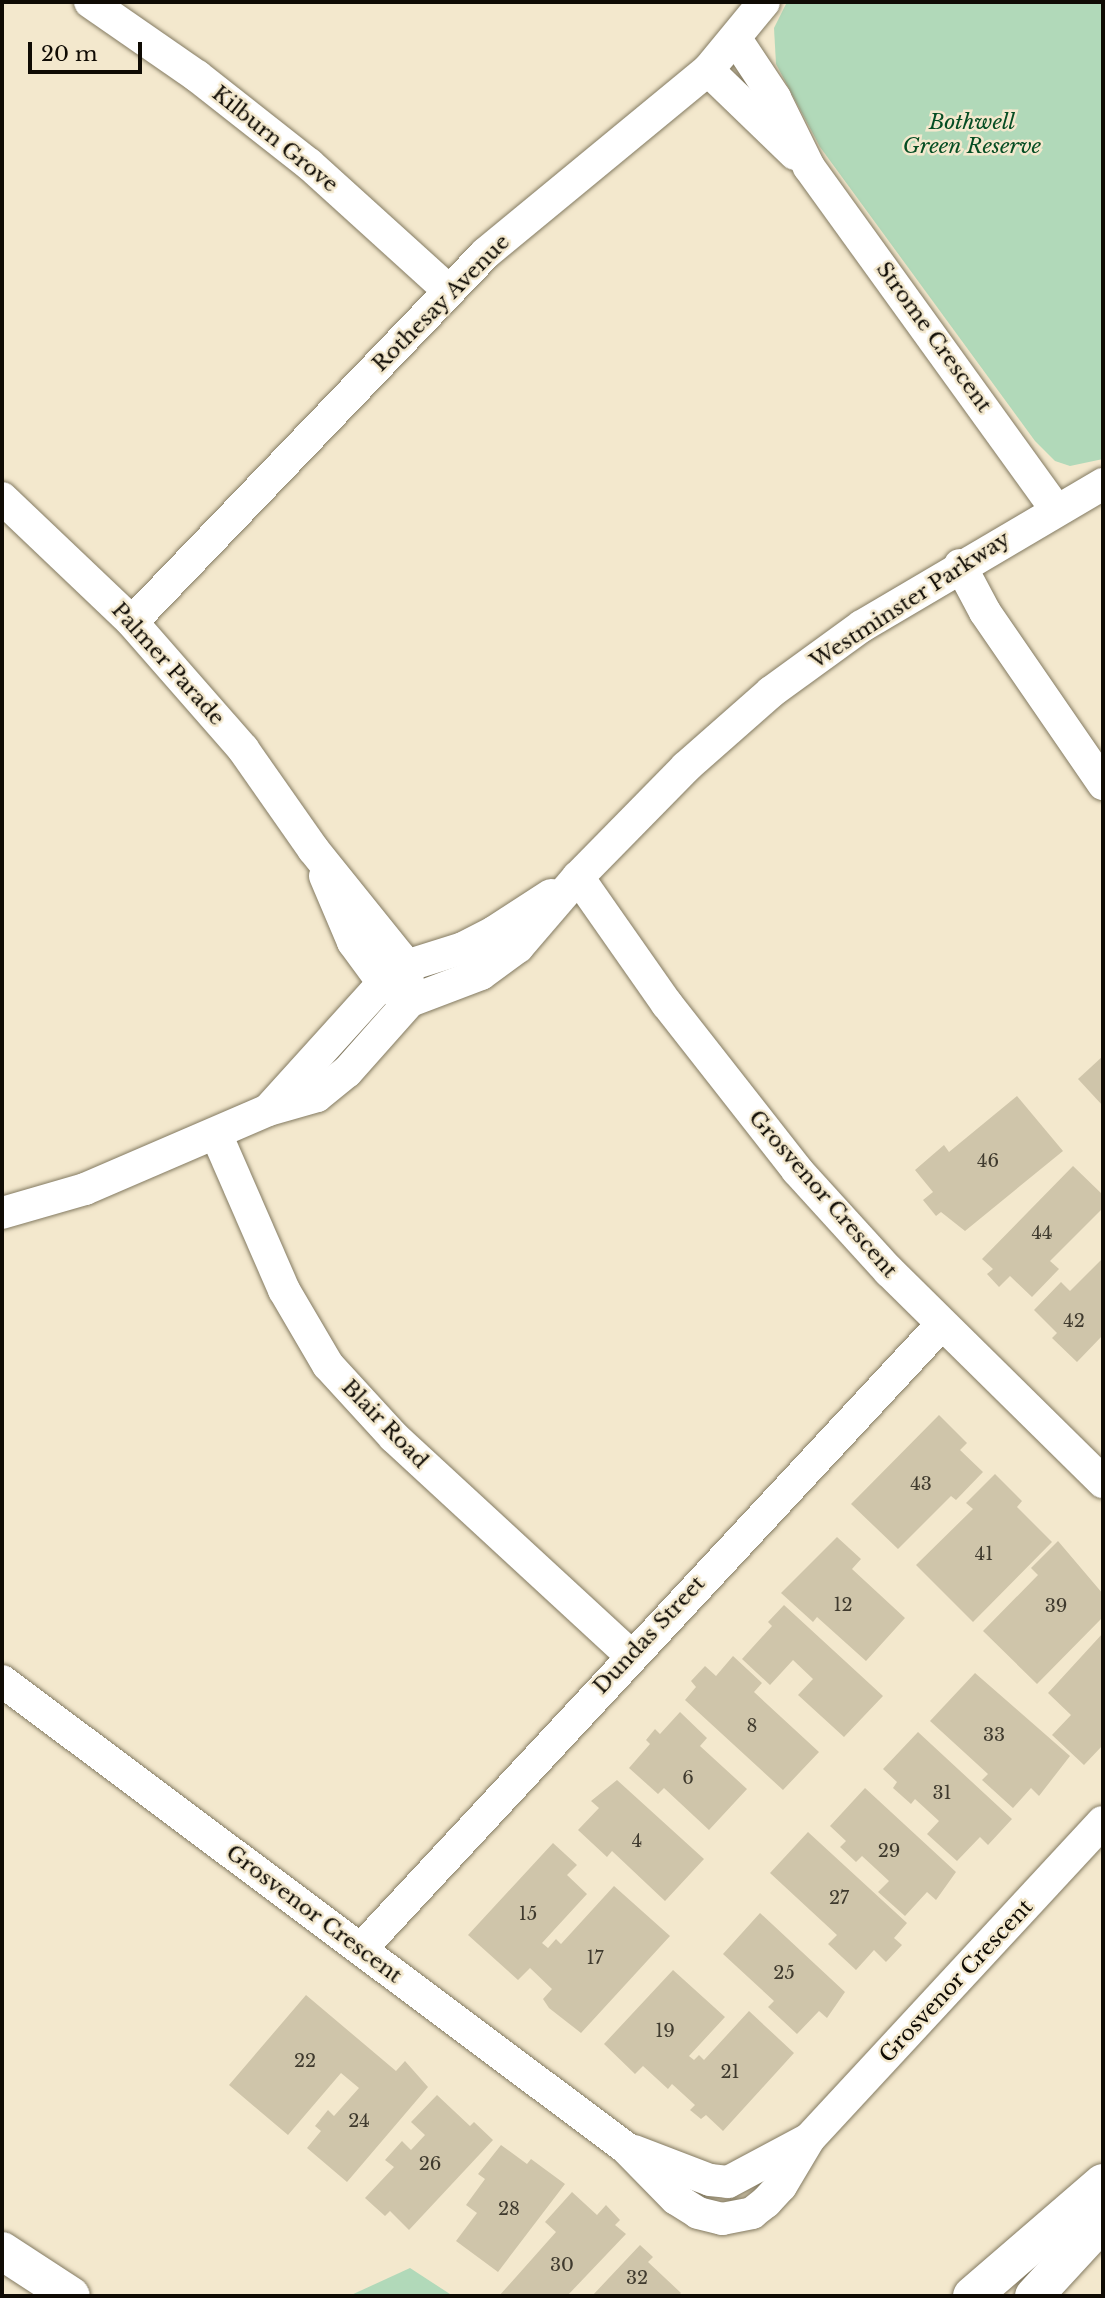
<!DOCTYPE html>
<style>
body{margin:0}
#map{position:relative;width:1105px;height:2298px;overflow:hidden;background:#f3e8cd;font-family:"Libre Baskerville",serif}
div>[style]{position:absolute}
.green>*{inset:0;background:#b1d9b9}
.building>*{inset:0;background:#cfc5aa}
.roads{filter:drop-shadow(0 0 2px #837a61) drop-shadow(0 0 2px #837a61)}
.street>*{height:32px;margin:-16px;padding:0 16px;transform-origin:16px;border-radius:16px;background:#fff}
.secondary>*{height:38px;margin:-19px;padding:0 19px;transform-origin:19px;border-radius:19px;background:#fff}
span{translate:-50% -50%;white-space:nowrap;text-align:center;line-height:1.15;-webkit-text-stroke:5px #f3e8cd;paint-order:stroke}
.number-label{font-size:18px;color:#3f3a2e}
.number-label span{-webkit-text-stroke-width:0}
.park-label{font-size:21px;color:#054d23;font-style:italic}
.street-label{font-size:21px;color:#0f0b04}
.frame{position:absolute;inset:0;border:4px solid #0f0b04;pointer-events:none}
.scale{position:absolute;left:28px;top:42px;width:114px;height:32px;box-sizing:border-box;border:4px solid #0f0b04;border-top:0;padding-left:9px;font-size:21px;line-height:24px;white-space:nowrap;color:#0f0b04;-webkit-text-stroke:5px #f3e8cd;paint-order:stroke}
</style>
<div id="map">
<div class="green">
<i style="clip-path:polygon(787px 2px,1103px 2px,1103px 459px,1070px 466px,1055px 461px,1035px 441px,820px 147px,776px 64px,774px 28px)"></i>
<i style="clip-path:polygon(410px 2268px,453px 2296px,349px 2296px)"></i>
</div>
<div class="building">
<i style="clip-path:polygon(1103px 1056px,1103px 1106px,1078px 1079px)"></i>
<i style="clip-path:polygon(1017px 1096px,1063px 1151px,965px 1231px,941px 1212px,936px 1216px,923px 1200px,933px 1192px,915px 1170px,944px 1145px,949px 1152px)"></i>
<i style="clip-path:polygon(1073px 1166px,1103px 1195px,1103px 1208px,1050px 1261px,1059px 1269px,1032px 1297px,1010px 1276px,999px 1287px,987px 1274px,993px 1269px,982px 1259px)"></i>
<i style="clip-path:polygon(1103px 1258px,1103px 1335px,1077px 1362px,1052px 1338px,1057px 1333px,1034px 1310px,1061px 1282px,1070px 1291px)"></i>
<i style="clip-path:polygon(939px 1415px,967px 1443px,960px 1450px,983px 1472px,956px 1500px,951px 1496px,898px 1549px,851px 1504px)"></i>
<i style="clip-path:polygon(995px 1474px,1022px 1501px,1017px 1507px,1052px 1542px,973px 1622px,916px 1565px,973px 1509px,966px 1503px)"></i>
<i style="clip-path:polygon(837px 1537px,861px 1559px,852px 1569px,905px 1618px,866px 1661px,817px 1617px,813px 1622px,781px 1593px)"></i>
<i style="clip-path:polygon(1058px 1541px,1103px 1594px,1103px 1617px,1037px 1684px,983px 1631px,1038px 1575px,1031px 1568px)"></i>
<i style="clip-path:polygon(784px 1605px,883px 1696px,844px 1737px,798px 1695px,813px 1679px,793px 1660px,770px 1685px,742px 1659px,772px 1626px,768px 1622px)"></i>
<i style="clip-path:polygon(1103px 1633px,1103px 1745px,1084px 1765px,1052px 1735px,1071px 1715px,1048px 1693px)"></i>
<i style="clip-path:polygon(733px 1656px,762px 1683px,754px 1692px,819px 1752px,783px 1790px,685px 1700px,696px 1687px,691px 1681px,705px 1666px,716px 1676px)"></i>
<i style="clip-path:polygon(975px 1673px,1070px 1756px,1039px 1796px,1031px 1788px,1013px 1808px,982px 1780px,988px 1774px,930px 1721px)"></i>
<i style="clip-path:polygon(680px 1712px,707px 1738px,700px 1746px,747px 1789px,709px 1830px,664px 1788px,658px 1794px,629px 1768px,650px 1744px,646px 1740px,655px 1729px,660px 1734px)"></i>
<i style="clip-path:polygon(918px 1732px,1012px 1819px,988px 1845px,980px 1837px,957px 1861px,927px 1834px,939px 1821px,915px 1799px,911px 1804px,893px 1788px,897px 1782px,883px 1769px)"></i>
<i style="clip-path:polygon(617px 1780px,704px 1859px,665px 1901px,612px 1851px,607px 1857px,578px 1830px,599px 1808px,591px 1801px)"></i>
<i style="clip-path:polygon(865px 1788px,956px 1872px,936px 1900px,927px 1892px,905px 1916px,878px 1892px,889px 1881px,862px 1856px,856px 1862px,840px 1847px,846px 1841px,830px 1826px)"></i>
<i style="clip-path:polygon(808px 1832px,907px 1923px,894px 1938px,902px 1945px,886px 1962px,874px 1950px,856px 1970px,828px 1944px,837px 1935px,770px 1873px)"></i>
<i style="clip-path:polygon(553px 1843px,577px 1865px,567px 1875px,587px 1894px,542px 1943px,548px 1948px,556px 1939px,561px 1944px,614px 1886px,670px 1936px,581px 2033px,549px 2008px,543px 1999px,552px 1989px,530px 1968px,518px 1980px,468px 1935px)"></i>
<i style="clip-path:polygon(760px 1913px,845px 1992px,827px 2018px,819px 2011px,797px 2034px,768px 2007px,774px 2001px,723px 1954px)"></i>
<i style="clip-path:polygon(673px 1970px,725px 2017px,689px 2056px,694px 2060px,699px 2055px,704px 2060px,749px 2011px,794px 2053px,723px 2131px,706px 2115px,701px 2119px,690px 2110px,695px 2105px,672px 2084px,668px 2089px,643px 2066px,635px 2074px,604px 2044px)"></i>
<i style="clip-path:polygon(306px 1995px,396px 2071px,405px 2061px,428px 2087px,347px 2182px,307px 2148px,321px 2131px,315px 2126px,328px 2110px,334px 2116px,359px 2088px,341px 2073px,288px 2135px,229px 2085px)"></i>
<i style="clip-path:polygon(437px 2095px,470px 2126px,474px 2122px,493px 2140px,409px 2230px,390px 2211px,385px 2216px,365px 2198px,394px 2167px,385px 2160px,402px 2141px,411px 2150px,425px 2135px,411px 2122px)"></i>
<i style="clip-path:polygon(501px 2145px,527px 2164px,531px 2159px,565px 2184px,498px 2272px,456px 2241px,477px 2213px,466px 2205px,485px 2179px,478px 2174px)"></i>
<i style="clip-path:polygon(572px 2192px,597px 2215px,606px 2205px,620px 2220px,615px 2225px,626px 2234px,567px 2296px,499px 2296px,556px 2232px,545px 2222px)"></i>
<i style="clip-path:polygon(640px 2245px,653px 2257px,648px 2262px,681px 2293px,678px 2296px,592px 2296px)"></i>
</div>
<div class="roads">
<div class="street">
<i style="left:90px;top:2px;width:130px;rotate:34.7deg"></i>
<i style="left:197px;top:76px;width:142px;rotate:38.2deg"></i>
<i style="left:309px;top:164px;width:189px;rotate:42.2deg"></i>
<i style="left:736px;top:39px;width:71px;rotate:56.5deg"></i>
<i style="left:775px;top:98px;width:77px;rotate:63.8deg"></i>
<i style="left:809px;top:167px;width:422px;rotate:54.2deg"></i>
<i style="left:708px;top:70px;width:121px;rotate:44deg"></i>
<i style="left:2px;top:498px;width:180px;rotate:43.6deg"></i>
<i style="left:132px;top:622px;width:169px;rotate:48.8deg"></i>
<i style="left:243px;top:749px;width:122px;rotate:55deg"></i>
<i style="left:313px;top:849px;width:137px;rotate:51.2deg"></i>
<i style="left:399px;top:956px;width:12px;rotate:55deg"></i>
<i style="left:406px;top:966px;width:35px;rotate:83deg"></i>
<i style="left:960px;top:565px;width:53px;rotate:62deg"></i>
<i style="left:985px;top:612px;width:209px;rotate:55.5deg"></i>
<i style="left:132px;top:622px;width:511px;rotate:-46.19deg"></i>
<i style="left:486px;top:253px;width:288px;rotate:-39.5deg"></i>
<i style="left:708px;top:70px;width:88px;rotate:-50.5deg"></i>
<i style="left:325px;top:876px;width:72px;rotate:67deg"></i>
<i style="left:353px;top:942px;width:51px;rotate:53.8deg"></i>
<i style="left:383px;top:983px;width:22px;rotate:34deg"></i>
<i style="left:578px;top:877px;width:155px;rotate:55deg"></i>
<i style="left:667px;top:1004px;width:211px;rotate:51.9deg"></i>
<i style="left:797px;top:1170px;width:137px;rotate:47.7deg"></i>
<i style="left:889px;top:1271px;width:301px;rotate:44.6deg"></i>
<i style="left:269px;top:1109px;width:170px;rotate:-47.9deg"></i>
<i style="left:383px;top:983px;width:29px;rotate:-36deg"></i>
<i style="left:406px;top:966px;width:60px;rotate:-17.5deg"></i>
<i style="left:463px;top:948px;width:35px;rotate:-27deg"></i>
<i style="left:494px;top:932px;width:68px;rotate:-33deg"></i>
<i style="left:217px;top:1136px;width:168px;rotate:66.5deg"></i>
<i style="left:284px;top:1290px;width:87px;rotate:59.6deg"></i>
<i style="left:328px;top:1365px;width:98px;rotate:47.5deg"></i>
<i style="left:394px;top:1437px;width:321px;rotate:42.7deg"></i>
<i style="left:2px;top:1213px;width:86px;rotate:-16.1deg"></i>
<i style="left:85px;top:1189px;width:199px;rotate:-23.3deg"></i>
<i style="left:268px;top:1110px;width:51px;rotate:-15.9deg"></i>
<i style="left:317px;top:1096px;width:38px;rotate:-39deg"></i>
<i style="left:347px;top:1072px;width:95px;rotate:-48.4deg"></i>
<i style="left:410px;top:1001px;width:76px;rotate:-20.8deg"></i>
<i style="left:481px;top:974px;width:46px;rotate:-36.1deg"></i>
<i style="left:518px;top:947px;width:92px;rotate:-49.4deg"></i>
<i style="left:578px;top:877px;width:154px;rotate:-45.5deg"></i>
<i style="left:686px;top:767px;width:113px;rotate:-41.4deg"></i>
<i style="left:771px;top:692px;width:112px;rotate:-36deg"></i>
<i style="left:862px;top:626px;width:280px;rotate:-30.5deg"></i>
<i style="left:2px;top:1681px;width:779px;rotate:36.81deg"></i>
<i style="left:626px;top:2148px;width:71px;rotate:45.6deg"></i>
<i style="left:676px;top:2199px;width:26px;rotate:32deg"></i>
<i style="left:698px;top:2213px;width:25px;rotate:14deg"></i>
<i style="left:722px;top:2219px;width:31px;rotate:-11deg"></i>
<i style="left:752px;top:2213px;width:18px;rotate:-38deg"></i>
<i style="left:766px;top:2202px;width:22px;rotate:-47deg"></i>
<i style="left:781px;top:2186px;width:55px;rotate:-59.2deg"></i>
<i style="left:809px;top:2139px;width:432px;rotate:-47.2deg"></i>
<i style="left:361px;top:1949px;width:853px;rotate:-47.09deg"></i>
<i style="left:634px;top:2151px;width:81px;rotate:20.9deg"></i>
<i style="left:710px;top:2180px;width:18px;rotate:6deg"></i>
<i style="left:728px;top:2182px;width:89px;rotate:-28deg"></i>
</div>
<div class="secondary">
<i style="left:2px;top:2251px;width:82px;rotate:33.1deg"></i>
<i style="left:972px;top:2296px;width:173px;rotate:-40.8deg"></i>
<i style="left:1034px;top:2296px;width:102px;rotate:-47.4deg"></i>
</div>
</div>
<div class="number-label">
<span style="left:988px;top:1161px">46</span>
<span style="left:1042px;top:1233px">44</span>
<span style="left:1074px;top:1321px">42</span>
<span style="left:921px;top:1484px">43</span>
<span style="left:984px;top:1554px">41</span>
<span style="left:843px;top:1605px">12</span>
<span style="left:1056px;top:1606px">39</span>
<span style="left:752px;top:1726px">8</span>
<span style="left:994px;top:1735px">33</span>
<span style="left:688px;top:1778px">6</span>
<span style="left:942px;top:1793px">31</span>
<span style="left:637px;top:1841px">4</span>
<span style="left:889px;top:1851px">29</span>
<span style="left:839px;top:1898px">27</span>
<span style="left:528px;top:1914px">15</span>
<span style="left:595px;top:1958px">17</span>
<span style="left:784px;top:1973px">25</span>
<span style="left:665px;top:2031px">19</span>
<span style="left:305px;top:2061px">22</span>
<span style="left:730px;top:2072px">21</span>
<span style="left:359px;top:2121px">24</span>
<span style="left:430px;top:2164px">26</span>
<span style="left:509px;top:2209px">28</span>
<span style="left:562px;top:2265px">30</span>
<span style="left:637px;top:2278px">32</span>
</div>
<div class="park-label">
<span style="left:972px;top:134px">Bothwell<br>Green Reserve</span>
</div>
<div class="street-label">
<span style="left:275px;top:139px;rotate:39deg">Kilburn Grove</span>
<span style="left:441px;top:303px;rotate:-45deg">Rothesay Avenue</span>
<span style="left:934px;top:337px;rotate:54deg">Strome Crescent</span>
<span style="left:910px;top:600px;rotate:-33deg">Westminster Parkway</span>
<span style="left:168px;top:664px;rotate:48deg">Palmer Parade</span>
<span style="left:823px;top:1194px;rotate:49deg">Grosvenor Crescent</span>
<span style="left:385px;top:1424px;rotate:46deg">Blair Road</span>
<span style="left:649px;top:1635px;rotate:-47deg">Dundas Street</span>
<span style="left:314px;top:1914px;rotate:37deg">Grosvenor Crescent</span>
<span style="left:956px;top:1981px;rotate:-47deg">Grosvenor Crescent</span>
</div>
<div class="frame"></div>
<div class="scale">20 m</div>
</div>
